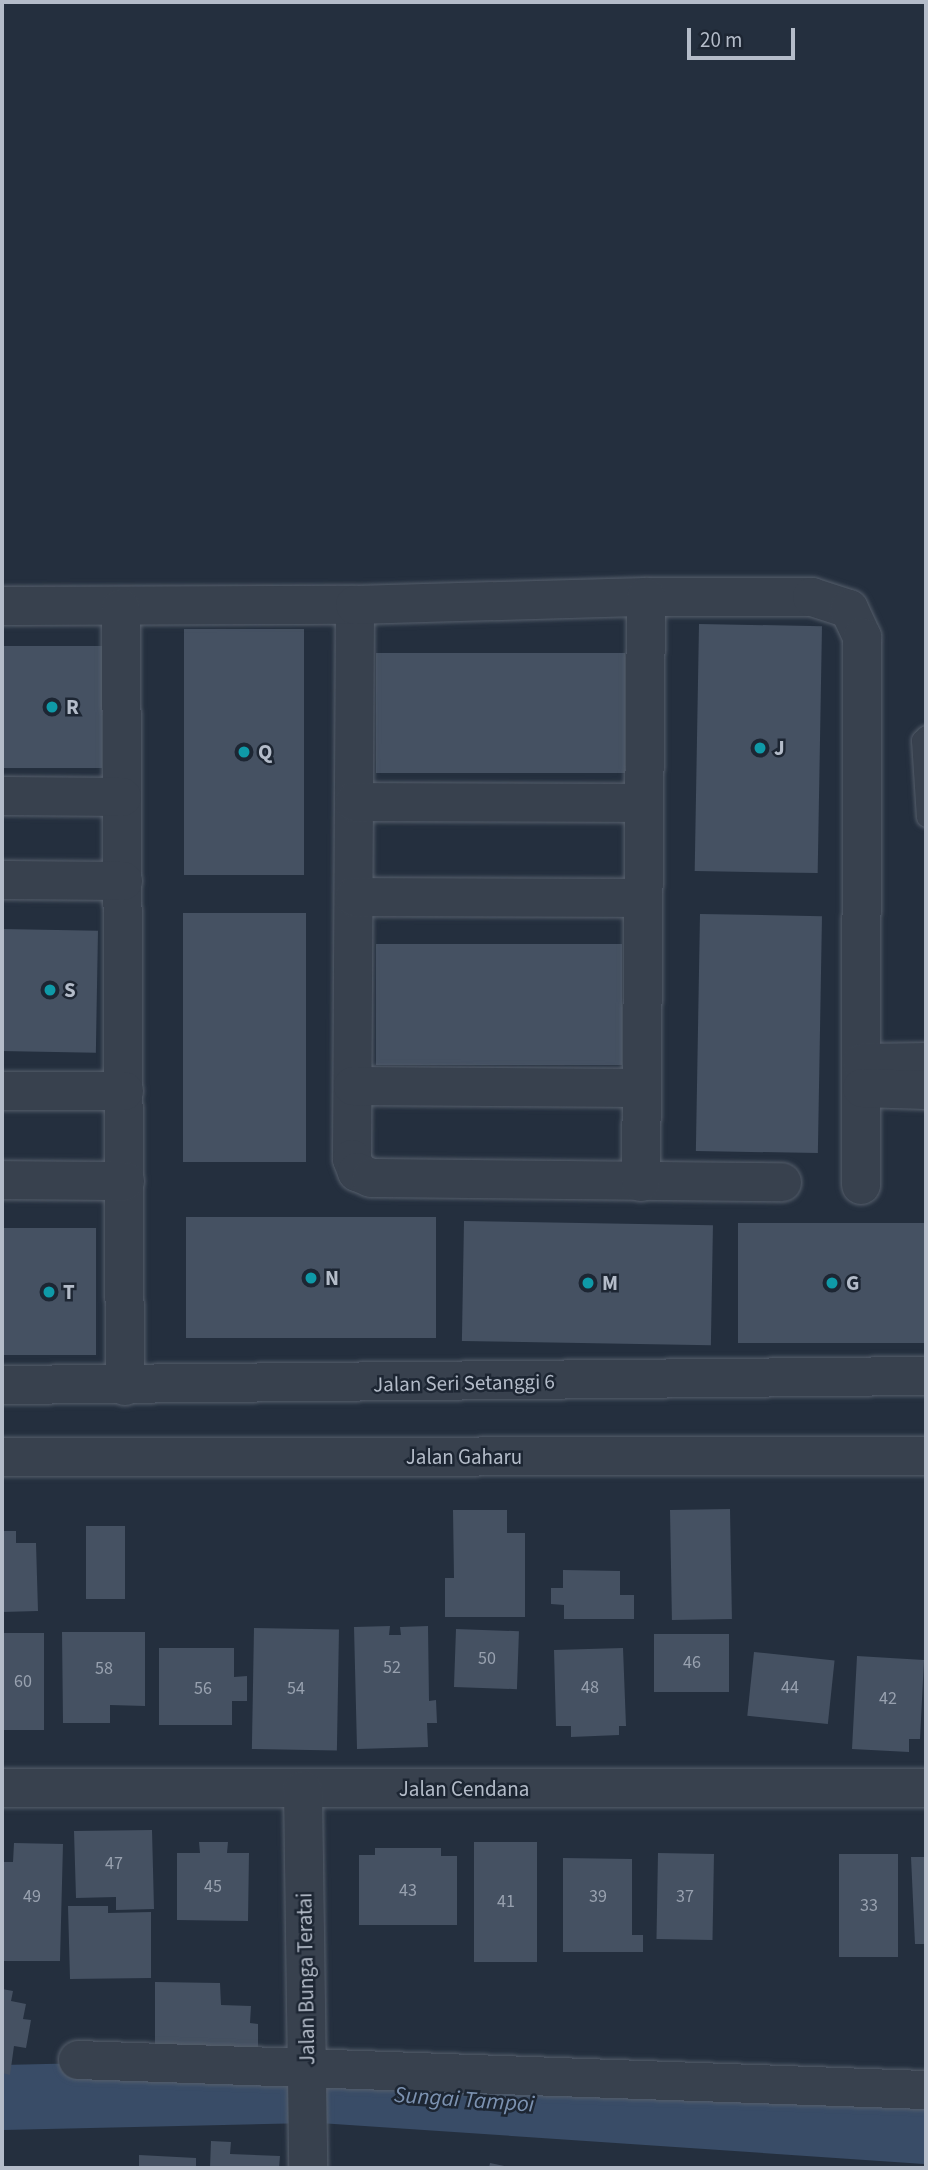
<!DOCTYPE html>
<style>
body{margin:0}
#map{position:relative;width:928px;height:2170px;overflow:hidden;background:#242f3e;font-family:"Source Sans 3",sans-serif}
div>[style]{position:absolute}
.river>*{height:65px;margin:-32.5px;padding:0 32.5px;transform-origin:32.5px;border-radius:32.5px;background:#394c67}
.building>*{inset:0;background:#455162;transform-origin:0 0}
.roads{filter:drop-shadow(0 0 2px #565f6c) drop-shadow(0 0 2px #565f6c)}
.service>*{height:19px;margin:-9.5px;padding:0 9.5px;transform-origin:9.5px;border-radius:9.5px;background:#38414e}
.minor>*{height:38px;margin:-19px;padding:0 19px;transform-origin:19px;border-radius:19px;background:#38414e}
.dots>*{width:19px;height:19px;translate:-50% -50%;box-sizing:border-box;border:4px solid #1d2633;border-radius:50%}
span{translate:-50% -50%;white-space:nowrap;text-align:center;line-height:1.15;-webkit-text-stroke:5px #1d2633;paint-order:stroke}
.number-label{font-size:18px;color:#98a1af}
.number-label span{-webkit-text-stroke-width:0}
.poi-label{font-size:21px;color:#b4bcc9;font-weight:700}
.left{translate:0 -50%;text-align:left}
.street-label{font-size:21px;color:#b4bcc9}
.water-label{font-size:23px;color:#7c92b1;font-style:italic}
.frame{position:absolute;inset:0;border:4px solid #b4bcc9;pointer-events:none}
.scale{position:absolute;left:687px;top:28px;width:108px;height:32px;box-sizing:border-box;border:4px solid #b4bcc9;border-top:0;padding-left:9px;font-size:21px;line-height:24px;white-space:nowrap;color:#b4bcc9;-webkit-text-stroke:5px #1d2633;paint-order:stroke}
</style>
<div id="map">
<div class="river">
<i style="left:2px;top:2097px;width:319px;rotate:-1.3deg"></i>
<i style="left:321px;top:2090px;width:606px;rotate:3.88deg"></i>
</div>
<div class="building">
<i style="left:699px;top:624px;width:123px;height:247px;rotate:1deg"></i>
<i style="left:184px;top:629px;width:120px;height:246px"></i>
<i style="left:2px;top:646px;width:100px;height:122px"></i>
<i style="left:376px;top:653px;width:249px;height:120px"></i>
<i style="left:183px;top:913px;width:123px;height:249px"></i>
<i style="left:700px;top:914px;width:122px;height:237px;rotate:1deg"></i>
<i style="left:2px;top:929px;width:96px;height:122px;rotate:1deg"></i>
<i style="left:376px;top:944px;width:246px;height:121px"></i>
<i style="left:186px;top:1217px;width:250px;height:121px"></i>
<i style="left:464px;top:1221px;width:249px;height:120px;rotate:1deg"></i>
<i style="left:738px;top:1223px;width:188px;height:120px"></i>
<i style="left:96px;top:1228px;width:127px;height:94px;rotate:90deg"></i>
<i style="left:730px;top:1509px;width:110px;height:60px;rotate:89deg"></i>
<i style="clip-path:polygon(453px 1510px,507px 1510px,507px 1533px,525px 1533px,525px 1617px,445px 1617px,445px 1578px,454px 1578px)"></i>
<i style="left:86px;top:1526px;width:39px;height:73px"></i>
<i style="clip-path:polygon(2px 1531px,16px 1531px,16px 1543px,36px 1543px,38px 1611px,2px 1612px)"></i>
<i style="clip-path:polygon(563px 1570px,620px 1571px,620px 1595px,634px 1595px,634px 1619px,564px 1619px,564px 1605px,551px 1604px,551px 1588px,563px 1588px)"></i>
<i style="clip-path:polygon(390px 1626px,389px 1635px,401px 1635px,400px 1627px,428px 1626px,429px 1701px,436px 1700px,437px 1723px,427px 1723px,428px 1747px,357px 1749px,354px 1627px)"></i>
<i style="left:254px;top:1628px;width:85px;height:121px;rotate:1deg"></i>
<i style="left:456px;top:1629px;width:63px;height:58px;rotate:2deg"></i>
<i style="clip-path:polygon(62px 1632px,145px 1632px,145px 1706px,110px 1705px,110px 1723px,63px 1723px)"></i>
<i style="left:2px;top:1633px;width:42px;height:97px"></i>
<i style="left:654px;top:1634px;width:75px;height:58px"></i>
<i style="clip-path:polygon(159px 1648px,234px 1648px,234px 1677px,247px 1676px,247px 1701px,232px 1701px,232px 1725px,159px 1725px)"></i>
<i style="clip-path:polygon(623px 1648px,626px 1726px,619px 1726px,619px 1735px,571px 1737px,571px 1726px,556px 1726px,554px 1650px)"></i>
<i style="left:754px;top:1652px;width:81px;height:64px;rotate:6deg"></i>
<i style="clip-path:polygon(857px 1656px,924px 1660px,920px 1739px,909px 1739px,909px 1752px,852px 1749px)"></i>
<i style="clip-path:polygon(152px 1830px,154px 1909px,116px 1910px,116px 1897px,76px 1898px,74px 1831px)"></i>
<i style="clip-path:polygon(199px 1842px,228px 1842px,227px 1853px,249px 1853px,248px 1921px,177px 1920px,177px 1853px,200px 1853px)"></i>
<i style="left:474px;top:1842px;width:63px;height:120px"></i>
<i style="clip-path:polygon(14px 1843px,63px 1844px,60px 1961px,4px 1961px,2px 1862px,13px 1862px)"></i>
<i style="clip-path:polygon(375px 1848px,441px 1848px,441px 1856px,457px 1856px,457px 1925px,359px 1925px,359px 1855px,375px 1855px)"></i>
<i style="left:658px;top:1853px;width:56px;height:86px;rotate:1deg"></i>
<i style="left:839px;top:1854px;width:59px;height:103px"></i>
<i style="clip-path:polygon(911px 1857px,926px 1857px,926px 1944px,915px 1944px)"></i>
<i style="clip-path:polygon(563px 1858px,632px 1859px,632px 1935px,643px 1935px,643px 1952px,563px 1952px)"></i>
<i style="clip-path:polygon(68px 1906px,108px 1906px,108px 1913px,151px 1912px,151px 1978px,70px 1979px)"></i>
<i style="clip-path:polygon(155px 1982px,220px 1983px,221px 2005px,251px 2006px,250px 2023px,258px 2024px,258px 2055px,155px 2054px)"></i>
<i style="clip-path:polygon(2px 1989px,13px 1991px,11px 2001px,26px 2004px,23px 2019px,31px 2020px,26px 2048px,14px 2046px,10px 2075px,2px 2073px)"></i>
<i style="clip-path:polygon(211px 2141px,231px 2142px,230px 2154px,280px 2156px,279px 2168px,210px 2168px)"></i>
<i style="clip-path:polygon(139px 2155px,196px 2158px,196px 2168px,139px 2168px)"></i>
<i style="clip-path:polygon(490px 2163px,509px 2167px,509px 2168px,489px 2168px)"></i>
</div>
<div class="roads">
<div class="service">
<i style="left:926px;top:735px;width:7px;rotate:135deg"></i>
<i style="left:921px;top:740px;width:77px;rotate:86.3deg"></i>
</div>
<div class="minor">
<i style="left:355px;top:605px;width:554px;rotate:90.31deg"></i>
<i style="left:352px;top:1159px;width:14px;rotate:69deg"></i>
<i style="left:357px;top:1172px;width:15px;rotate:23deg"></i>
<i style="left:371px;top:1178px;width:411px;rotate:0.6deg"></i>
<i style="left:2px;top:606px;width:353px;rotate:-0.2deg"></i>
<i style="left:355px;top:605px;width:291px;rotate:-1.6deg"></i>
<i style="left:646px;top:597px;width:166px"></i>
<i style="left:812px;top:597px;width:39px;rotate:18deg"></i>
<i style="left:849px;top:609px;width:31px;rotate:65deg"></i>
<i style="left:862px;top:637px;width:548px;rotate:90.1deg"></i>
<i style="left:121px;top:608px;width:778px;rotate:89.71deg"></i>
<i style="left:2px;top:796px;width:120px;rotate:0.5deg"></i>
<i style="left:354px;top:802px;width:290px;rotate:0.2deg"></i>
<i style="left:2px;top:880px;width:121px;rotate:0.5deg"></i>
<i style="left:354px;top:897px;width:289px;rotate:0.2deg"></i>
<i style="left:862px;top:1063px;width:64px;rotate:-0.9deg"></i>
<i style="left:353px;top:1086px;width:288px;rotate:0.4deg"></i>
<i style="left:862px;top:1088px;width:64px;rotate:1.8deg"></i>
<i style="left:2px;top:1091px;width:122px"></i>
<i style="left:2px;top:1180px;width:123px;rotate:0.5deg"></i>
<i style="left:641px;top:1182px;width:585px;rotate:-89.51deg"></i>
<i style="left:2px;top:1385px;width:924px;rotate:-0.56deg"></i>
<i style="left:2px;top:1457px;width:924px;rotate:-0.06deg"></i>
<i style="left:2px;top:1788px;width:924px"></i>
<i style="left:303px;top:1790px;width:378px;rotate:89.2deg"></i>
<i style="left:78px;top:2060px;width:849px;rotate:2.03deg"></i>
</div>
</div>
<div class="dots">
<i style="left:52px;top:707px;background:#0f9aa8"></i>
<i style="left:760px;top:748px;background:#0f9aa8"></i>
<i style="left:244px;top:752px;background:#0f9aa8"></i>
<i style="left:50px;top:990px;background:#0f9aa8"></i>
<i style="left:311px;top:1278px;background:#0f9aa8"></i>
<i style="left:588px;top:1283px;background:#0f9aa8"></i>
<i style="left:832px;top:1283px;background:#0f9aa8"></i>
<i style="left:49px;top:1292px;background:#0f9aa8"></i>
</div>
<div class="number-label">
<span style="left:487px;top:1659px">50</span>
<span style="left:692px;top:1663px">46</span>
<span style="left:392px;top:1668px">52</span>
<span style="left:104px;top:1669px">58</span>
<span style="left:23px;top:1682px">60</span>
<span style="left:590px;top:1688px">48</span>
<span style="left:790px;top:1688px">44</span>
<span style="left:203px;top:1689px">56</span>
<span style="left:296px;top:1689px">54</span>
<span style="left:888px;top:1699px">42</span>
<span style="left:114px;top:1864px">47</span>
<span style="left:213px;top:1887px">45</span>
<span style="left:408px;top:1891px">43</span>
<span style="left:32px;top:1897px">49</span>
<span style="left:598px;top:1897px">39</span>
<span style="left:685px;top:1897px">37</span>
<span style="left:506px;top:1902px">41</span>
<span style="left:869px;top:1906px">33</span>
</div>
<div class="poi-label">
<span class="left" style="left:66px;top:707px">R</span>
<span class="left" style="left:774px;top:748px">J</span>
<span class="left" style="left:258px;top:752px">Q</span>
<span class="left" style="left:64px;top:990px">S</span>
<span class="left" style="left:325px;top:1278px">N</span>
<span class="left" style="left:602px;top:1283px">M</span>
<span class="left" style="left:846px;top:1283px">G</span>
<span class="left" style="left:63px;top:1292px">T</span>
</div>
<div class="street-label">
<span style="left:464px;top:1383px;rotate:-1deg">Jalan Seri Setanggi 6</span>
<span style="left:464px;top:1457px">Jalan Gaharu</span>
<span style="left:464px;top:1789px">Jalan Cendana</span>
<span style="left:306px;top:1979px;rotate:-91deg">Jalan Bunga Teratai</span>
</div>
<div class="water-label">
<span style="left:464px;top:2100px;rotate:4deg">Sungai Tampoi</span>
</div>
<div class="frame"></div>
<div class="scale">20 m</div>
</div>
